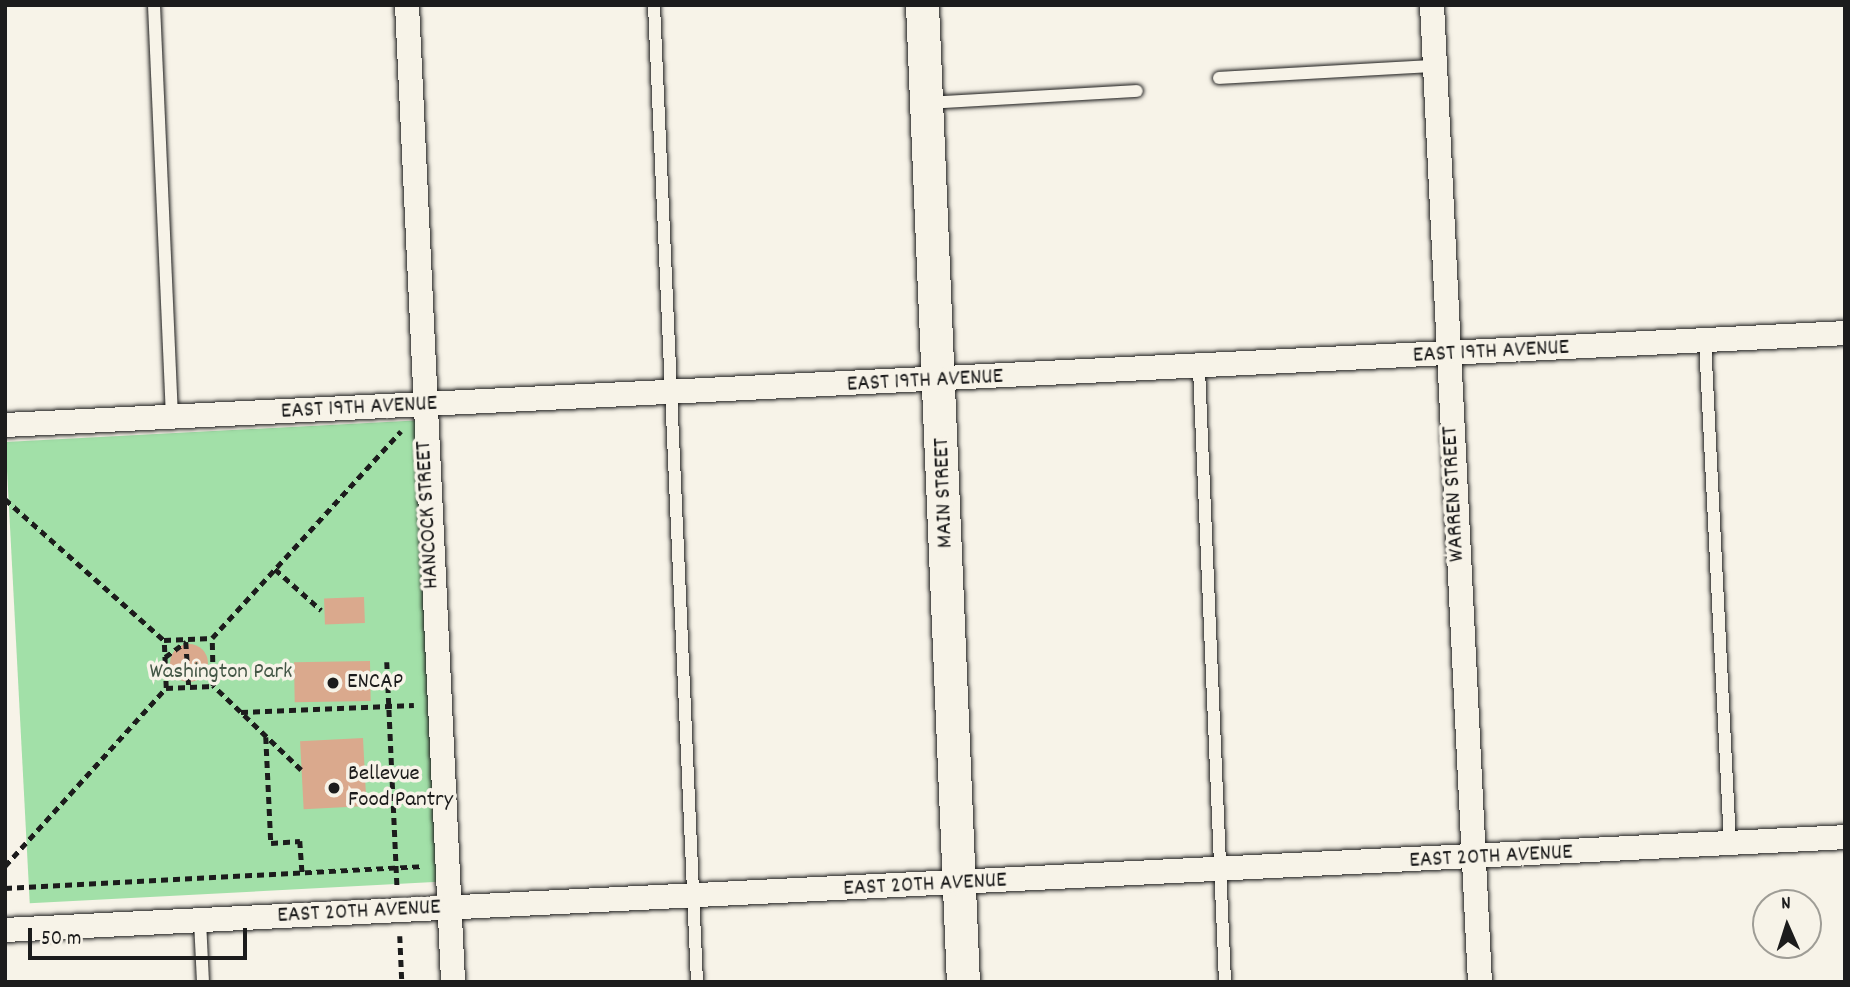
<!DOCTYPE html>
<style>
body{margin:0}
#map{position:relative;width:1850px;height:987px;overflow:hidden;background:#f7f3e8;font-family:Dekko,sans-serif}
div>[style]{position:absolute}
.green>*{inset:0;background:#a2e0a8;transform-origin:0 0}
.building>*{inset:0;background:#daa98d;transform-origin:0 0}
.round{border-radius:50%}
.path>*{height:4.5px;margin-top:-2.25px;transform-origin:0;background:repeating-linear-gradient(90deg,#1c1c1c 0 7px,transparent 0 12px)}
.roads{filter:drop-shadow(0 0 2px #1c1c1c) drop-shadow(0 0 2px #1c1c1c)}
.lane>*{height:12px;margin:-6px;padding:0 6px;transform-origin:6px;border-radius:6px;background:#f7f3e8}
.street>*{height:24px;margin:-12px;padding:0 12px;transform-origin:12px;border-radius:12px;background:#f7f3e8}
.secondary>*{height:33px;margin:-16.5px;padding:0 16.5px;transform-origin:16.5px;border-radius:16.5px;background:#f7f3e8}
.dots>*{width:19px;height:19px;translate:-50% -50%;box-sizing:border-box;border:4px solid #f7f3e8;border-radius:50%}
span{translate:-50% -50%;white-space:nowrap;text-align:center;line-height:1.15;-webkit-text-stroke:7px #f7f3e8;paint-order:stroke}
.street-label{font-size:23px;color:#1c1c1c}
.park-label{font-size:23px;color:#445746}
.poi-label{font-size:23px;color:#1c1c1c}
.left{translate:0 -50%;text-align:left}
.frame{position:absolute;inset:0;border:7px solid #1c1c1c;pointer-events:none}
.north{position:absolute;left:1752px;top:889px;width:70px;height:70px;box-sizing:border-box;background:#f7f3e8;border:2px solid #9f9d96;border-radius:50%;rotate:357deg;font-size:19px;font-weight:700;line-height:28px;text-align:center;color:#1c1c1c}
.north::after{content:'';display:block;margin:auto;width:24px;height:32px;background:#1c1c1c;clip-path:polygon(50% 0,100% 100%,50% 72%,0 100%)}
.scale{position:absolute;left:28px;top:928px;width:219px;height:32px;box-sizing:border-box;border:4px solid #1c1c1c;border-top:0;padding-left:9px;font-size:21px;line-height:24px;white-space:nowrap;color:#1c1c1c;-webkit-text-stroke:5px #f7f3e8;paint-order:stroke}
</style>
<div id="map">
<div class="green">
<i style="left:424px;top:420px;width:462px;height:419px;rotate:87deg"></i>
</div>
<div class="building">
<i style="left:364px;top:597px;width:26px;height:40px;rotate:88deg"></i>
<i class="round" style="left:170px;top:644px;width:38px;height:38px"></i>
<i style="left:370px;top:661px;width:40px;height:76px;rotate:89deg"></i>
<i style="left:363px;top:738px;width:68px;height:63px;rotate:87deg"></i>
</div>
<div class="path">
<i style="left:5px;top:499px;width:213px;rotate:41.6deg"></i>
<i style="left:164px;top:640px;width:48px;rotate:-2.4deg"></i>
<i style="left:275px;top:569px;width:62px;rotate:41.7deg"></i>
<i style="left:165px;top:657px;width:26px;rotate:-36deg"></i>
<i style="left:186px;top:642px;width:45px;rotate:86.2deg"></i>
<i style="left:387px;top:662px;width:223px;rotate:87.4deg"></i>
<i style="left:166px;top:688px;width:47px;rotate:-2.4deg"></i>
<i style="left:241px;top:712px;width:173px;rotate:-2.3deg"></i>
<i style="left:266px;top:737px;width:106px;rotate:87.3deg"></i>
<i style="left:271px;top:843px;width:29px;rotate:-4deg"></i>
<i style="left:300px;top:841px;width:31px;rotate:86deg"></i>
<i style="left:301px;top:770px;width:122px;rotate:-136.3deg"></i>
<i style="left:213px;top:686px;width:48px;rotate:-91.2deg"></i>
<i style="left:212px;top:638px;width:280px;rotate:-47.6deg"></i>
<i style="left:5px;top:866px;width:240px;rotate:-47.9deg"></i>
<i style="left:166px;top:688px;width:48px;rotate:-92.4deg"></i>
<i style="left:5px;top:888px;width:418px;rotate:-3deg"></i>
<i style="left:400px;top:936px;width:46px;rotate:87.5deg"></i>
</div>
<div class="roads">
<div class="lane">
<i style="left:154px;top:5px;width:412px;rotate:87.5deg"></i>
<i style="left:654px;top:5px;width:978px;rotate:87.48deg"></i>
<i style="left:1219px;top:78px;width:216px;rotate:-3.2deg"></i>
<i style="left:928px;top:103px;width:209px;rotate:-3.3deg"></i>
<i style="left:1705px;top:341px;width:504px;rotate:87.15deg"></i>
<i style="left:1199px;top:369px;width:614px;rotate:87.57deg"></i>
<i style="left:200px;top:921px;width:61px;rotate:87.2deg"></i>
</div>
<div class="street">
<i style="left:407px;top:5px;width:978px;rotate:87.3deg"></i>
<i style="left:1432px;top:5px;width:978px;rotate:87.19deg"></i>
<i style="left:5px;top:425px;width:1842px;rotate:-2.86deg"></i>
<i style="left:5px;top:930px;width:1842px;rotate:-2.89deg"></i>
</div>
<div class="secondary">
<i style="left:922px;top:5px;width:978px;rotate:87.6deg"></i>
</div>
</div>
<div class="dots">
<i style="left:333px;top:683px;background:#1c1c1c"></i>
<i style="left:334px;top:788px;background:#1c1c1c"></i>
</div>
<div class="street-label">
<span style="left:1491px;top:353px;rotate:-3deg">EAST 19TH AVENUE</span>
<span style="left:925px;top:382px;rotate:-3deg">EAST 19TH AVENUE</span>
<span style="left:359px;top:409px;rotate:-3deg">EAST 19TH AVENUE</span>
<span style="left:945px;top:493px;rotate:-92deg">MAIN STREET</span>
<span style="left:1455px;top:494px;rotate:-93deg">WARREN STREET</span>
<span style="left:429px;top:515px;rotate:-93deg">HANCOCK STREET</span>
<span style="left:1491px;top:858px;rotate:-3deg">EAST 20TH AVENUE</span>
<span style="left:925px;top:886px;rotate:-3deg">EAST 20TH AVENUE</span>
<span style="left:359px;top:913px;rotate:-3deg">EAST 20TH AVENUE</span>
</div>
<div class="park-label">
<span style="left:221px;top:673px">Washington Park</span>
</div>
<div class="poi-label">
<span class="left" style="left:347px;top:683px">ENCAP</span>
<span class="left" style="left:348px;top:788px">Bellevue<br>Food Pantry</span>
</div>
<div class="frame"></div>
<div class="north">N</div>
<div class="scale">50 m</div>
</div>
